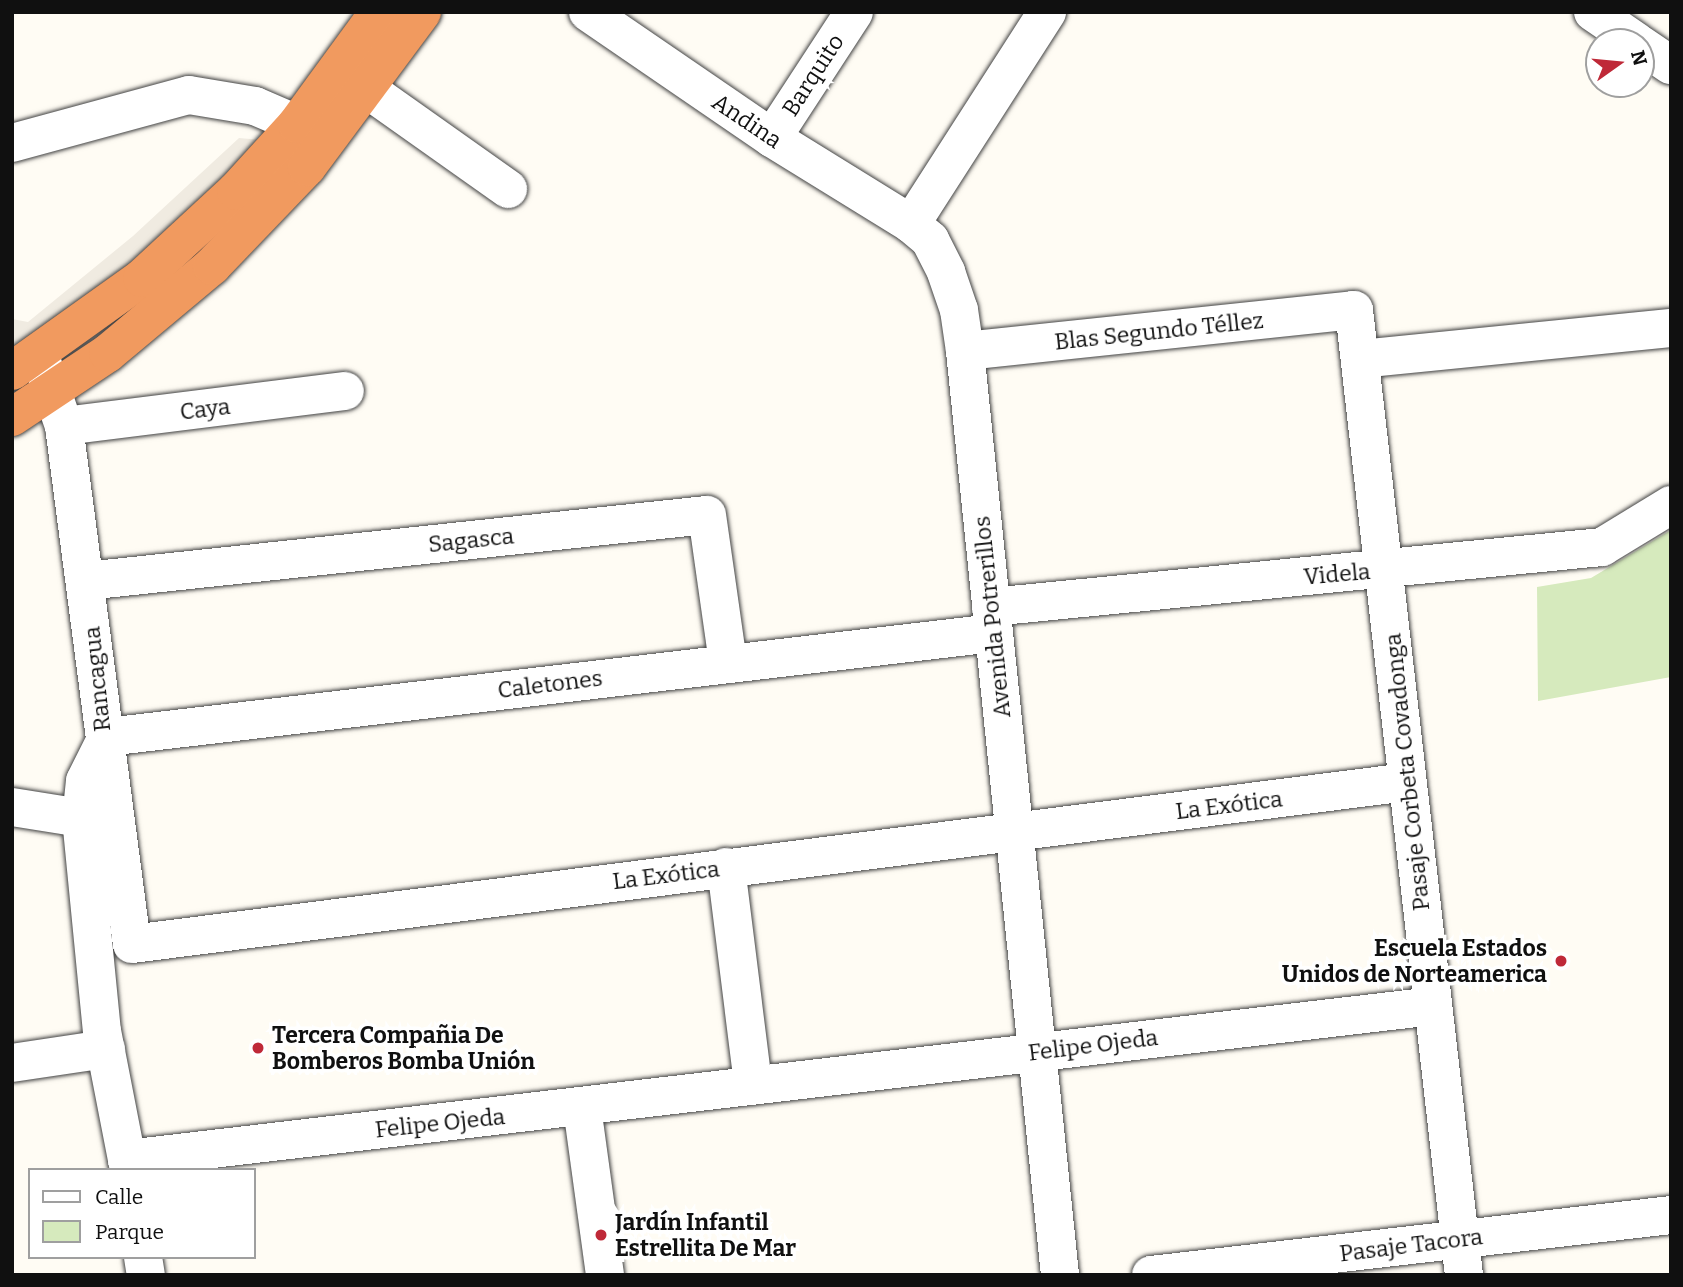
<!DOCTYPE html>
<meta charset="utf-8">
<style>
body{margin:0}
#map{position:relative;width:1683px;height:1287px;overflow:hidden;background:#fffcf4;font-family:Bitter,serif}
div>[style]{position:absolute}
.green>*{inset:0;background:#d6eabd}
.plaza>*{inset:0;background:#f0ebe1}
.roads{filter:drop-shadow(0 0 2px #434343) drop-shadow(0 0 2px #434343)}
.minor>*{height:38px;margin:-19px;padding:0 19px;transform-origin:19px;border-radius:19px;background:#fff}
.highway>*{height:38px;margin:-19px;padding:0 19px;transform-origin:19px;border-radius:19px;background:#f19a5f}
.dots>*{width:19px;height:19px;translate:-50% -50%;box-sizing:border-box;border:4px solid #fff;border-radius:50%}
span{translate:-50% -50%;white-space:nowrap;text-align:center;line-height:1.15;-webkit-text-stroke:7px #fff;paint-order:stroke}
.street-label{font-size:23px;color:#101010}
.poi-label{font-size:23px;color:#101010;font-weight:700}
.right{translate:-100% -50%;text-align:right}
.left{translate:0 -50%;text-align:left}
.frame{position:absolute;inset:0;border:14px solid #101010;pointer-events:none}
.legend{position:absolute;left:28px;top:1168px;width:228px;height:91px;box-sizing:border-box;background:#fff;border:2px solid #9f9f9f;margin:0;padding:9px 12px;list-style:none;font-size:21px;color:#101010}
.legend li{display:flex;align-items:center;gap:14px;height:35px}
.legend b{width:35px;border:2px solid #9f9f9f}
.north{position:absolute;left:1585px;top:28px;width:70px;height:70px;box-sizing:border-box;background:#fff;border:2px solid #9f9f9f;border-radius:50%;rotate:75deg;font-size:19px;font-weight:700;line-height:28px;text-align:center;color:#101010}
.north::after{content:'';display:block;margin:auto;width:24px;height:32px;background:#bf2938;clip-path:polygon(50% 0,100% 100%,50% 72%,0 100%)}
</style>
<div id="map">
<div class="green">
<i style="clip-path:polygon(1671px 530px,1671px 677px,1538px 701px,1537px 587px,1591px 578px)"></i>
</div>
<div class="plaza">
<i style="clip-path:polygon(239px 138px,273px 141px,225px 191px,12px 356px,12px 319px,28px 322px,133px 236px)"></i>
</div>
<div class="roads">
<div class="minor">
<i style="left:588px;top:12px;width:223px;rotate:34.4deg"></i>
<i style="left:772px;top:138px;width:163px;rotate:31.7deg"></i>
<i style="left:911px;top:224px;width:25px;rotate:40deg"></i>
<i style="left:930px;top:240px;width:36px;rotate:63deg"></i>
<i style="left:946px;top:272px;width:40px;rotate:71.1deg"></i>
<i style="left:959px;top:310px;width:41px;rotate:81.7deg"></i>
<i style="left:965px;top:351px;width:929px;rotate:84.13deg"></i>
<i style="left:1593px;top:12px;width:53px;rotate:34.3deg"></i>
<i style="left:1641px;top:45px;width:36px;rotate:34deg"></i>
<i style="left:340px;top:70px;width:206px;rotate:35.3deg"></i>
<i style="left:772px;top:138px;width:150px;rotate:-56.9deg"></i>
<i style="left:12px;top:143px;width:183px;rotate:-15.2deg"></i>
<i style="left:189px;top:95px;width:67px;rotate:9.5deg"></i>
<i style="left:255px;top:106px;width:46px;rotate:23.2deg"></i>
<i style="left:911px;top:224px;width:252px;rotate:-57.3deg"></i>
<i style="left:965px;top:351px;width:391px;rotate:-6deg"></i>
<i style="left:1354px;top:310px;width:971px;rotate:83.5deg"></i>
<i style="left:41px;top:359px;width:71px;rotate:71.1deg"></i>
<i style="left:64px;top:426px;width:522px;rotate:82.52deg"></i>
<i style="left:132px;top:944px;width:1286px;rotate:-7.24deg"></i>
<i style="left:1360px;top:359px;width:313px;rotate:-5.7deg"></i>
<i style="left:64px;top:426px;width:283px;rotate:-7.1deg"></i>
<i style="left:86px;top:581px;width:624px;rotate:-6.07deg"></i>
<i style="left:707px;top:515px;width:149px;rotate:81.9deg"></i>
<i style="left:991px;top:607px;width:614px;rotate:-5.61deg"></i>
<i style="left:1602px;top:547px;width:81px;rotate:-31.3deg"></i>
<i style="left:107px;top:737px;width:893px;rotate:-6.69deg"></i>
<i style="left:107px;top:737px;width:49px;rotate:116.6deg"></i>
<i style="left:85px;top:781px;width:37px;rotate:96deg"></i>
<i style="left:81px;top:818px;width:214px;rotate:84.4deg"></i>
<i style="left:102px;top:1031px;width:142px;rotate:79deg"></i>
<i style="left:12px;top:807px;width:70px;rotate:9.1deg"></i>
<i style="left:726px;top:867px;width:220px;rotate:82.9deg"></i>
<i style="left:12px;top:1063px;width:95px;rotate:-8.5deg"></i>
<i style="left:582px;top:1107px;width:170px;rotate:82.2deg"></i>
<i style="left:127px;top:1159px;width:1315px;rotate:-6.68deg"></i>
<i style="left:143px;top:1257px;width:18px;rotate:81deg"></i>
<i style="left:1151px;top:1275px;width:523px;rotate:-6.58deg"></i>
</div>
<div class="highway">
<i style="left:12px;top:371px;width:160px;rotate:-35.6deg"></i>
<i style="left:142px;top:278px;width:128px;rotate:-42.8deg"></i>
<i style="left:236px;top:191px;width:91px;rotate:-47.7deg"></i>
<i style="left:297px;top:124px;width:139px;rotate:-53.8deg"></i>
<i style="left:12px;top:417px;width:115px;rotate:-33.7deg"></i>
<i style="left:108px;top:353px;width:136px;rotate:-39.9deg"></i>
<i style="left:212px;top:266px;width:137px;rotate:-46.2deg"></i>
<i style="left:307px;top:167px;width:193px;rotate:-53.4deg"></i>
</div>
</div>
<div class="dots">
<i style="left:1561px;top:961px;background:#bf2938"></i>
<i style="left:258px;top:1048px;background:#bf2938"></i>
<i style="left:601px;top:1235px;background:#bf2938"></i>
</div>
<div class="street-label">
<span style="left:813px;top:75px;rotate:-57deg">Barquito</span>
<span style="left:747px;top:121px;rotate:34deg">Andina</span>
<span style="left:1159px;top:331px;rotate:-6deg">Blas Segundo Téllez</span>
<span style="left:205px;top:409px;rotate:-7deg">Caya</span>
<span style="left:471px;top:540px;rotate:-6deg">Sagasca</span>
<span style="left:1337px;top:574px;rotate:-5deg">Videla</span>
<span style="left:992px;top:617px;rotate:-96deg">Avenida Potrerillos</span>
<span style="left:97px;top:679px;rotate:-96deg">Rancagua</span>
<span style="left:550px;top:684px;rotate:-7deg">Caletones</span>
<span style="left:1407px;top:772px;rotate:-96deg">Pasaje Corbeta Covadonga</span>
<span style="left:1229px;top:805px;rotate:-7deg">La Exótica</span>
<span style="left:666px;top:875px;rotate:-7deg">La Exótica</span>
<span style="left:1093px;top:1045px;rotate:-7deg">Felipe Ojeda</span>
<span style="left:440px;top:1123px;rotate:-6deg">Felipe Ojeda</span>
<span style="left:1411px;top:1245px;rotate:-7deg">Pasaje Tacora</span>
</div>
<div class="poi-label">
<span class="right" style="left:1547px;top:961px">Escuela Estados<br>Unidos de Norteamerica</span>
<span class="left" style="left:272px;top:1048px">Tercera Compañia De<br>Bomberos Bomba Unión</span>
<span class="left" style="left:615px;top:1235px">Jardín Infantil<br>Estrellita De Mar</span>
</div>
<div class="frame"></div>
<ul class="legend">
<li><b style="height:9px;background:#fff"></b>Calle</li>
<li><b style="height:19px;background:#d6eabd"></b>Parque</li>
</ul>
<div class="north">N</div>
</div>
